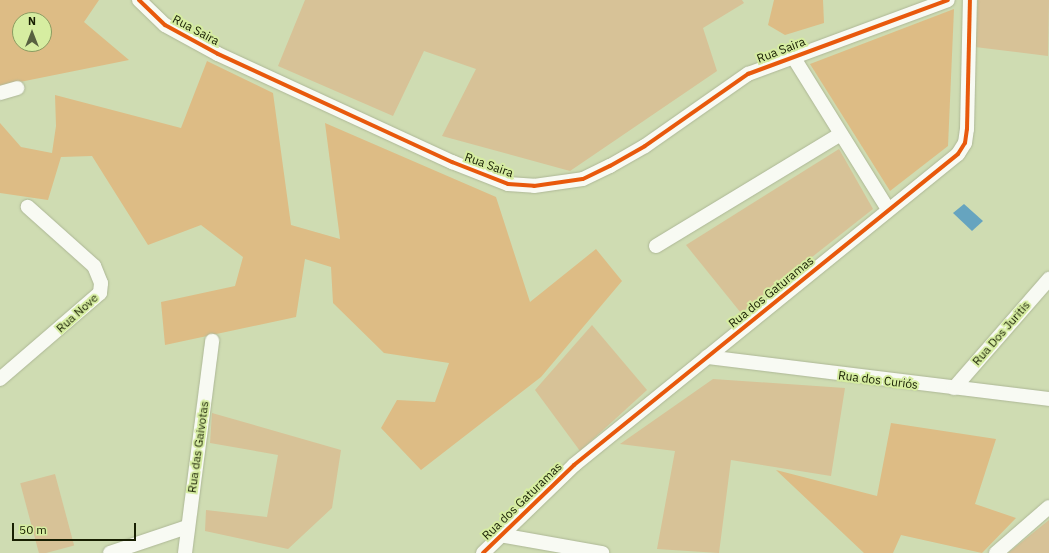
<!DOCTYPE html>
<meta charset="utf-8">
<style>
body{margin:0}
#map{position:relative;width:1049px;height:553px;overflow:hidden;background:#cfdcb2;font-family:"IBM Plex Sans",sans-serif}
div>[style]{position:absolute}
.green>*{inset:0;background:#d7c297;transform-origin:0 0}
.forest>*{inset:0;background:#ddbc85}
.water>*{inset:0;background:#66a4bf}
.roads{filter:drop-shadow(0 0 1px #adb796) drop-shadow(0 0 1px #adb796)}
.minor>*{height:14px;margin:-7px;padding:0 7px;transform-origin:7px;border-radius:7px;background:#f8faf3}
.cycleway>*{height:4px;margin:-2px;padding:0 2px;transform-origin:2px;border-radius:2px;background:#e8590c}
span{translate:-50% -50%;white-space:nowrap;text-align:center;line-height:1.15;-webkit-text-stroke:4px #d6eda1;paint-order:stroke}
.street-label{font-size:12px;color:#181f02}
.north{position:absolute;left:12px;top:12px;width:40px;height:40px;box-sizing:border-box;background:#d6eda1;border:1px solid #8a9b61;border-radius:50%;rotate:0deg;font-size:11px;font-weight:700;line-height:16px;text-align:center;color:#181f02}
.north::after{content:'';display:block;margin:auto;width:14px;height:18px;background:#586140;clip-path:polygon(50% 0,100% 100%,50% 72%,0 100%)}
.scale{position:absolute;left:12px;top:523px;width:124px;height:18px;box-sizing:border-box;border:2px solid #181f02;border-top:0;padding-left:5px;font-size:12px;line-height:14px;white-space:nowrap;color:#181f02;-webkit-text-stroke:3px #d6eda1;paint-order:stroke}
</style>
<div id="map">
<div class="green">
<i style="clip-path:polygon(305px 0,742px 0,744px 3px,703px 28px,717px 71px,570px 171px,442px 136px,476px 69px,424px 51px,393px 116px,278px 66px)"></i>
<i style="clip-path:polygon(978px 0,1049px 0,1048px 56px,975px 47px)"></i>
<i style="clip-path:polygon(839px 149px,873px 209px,741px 313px,686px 245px)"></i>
<i style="clip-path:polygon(592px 325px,647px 390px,580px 451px,535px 390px)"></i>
<i style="clip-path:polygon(713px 379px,845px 388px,831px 476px,731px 460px,719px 553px,657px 549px,675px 451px,620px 444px)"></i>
<i style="clip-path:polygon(212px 413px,341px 450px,332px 508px,288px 549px,205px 531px,206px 510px,267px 517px,278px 455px,210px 443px)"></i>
<i style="left:55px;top:474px;width:74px;height:36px;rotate:75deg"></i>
<i style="clip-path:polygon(1049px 520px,1049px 553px,1008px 553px)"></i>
</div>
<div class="forest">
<i style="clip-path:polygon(evenodd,0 0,99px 0,84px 22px,129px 60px,0 86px,0 0,20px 20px,44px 20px,44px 44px,20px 44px,20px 20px)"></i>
<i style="clip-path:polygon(774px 0,823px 0,824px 23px,785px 35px,768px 25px)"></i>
<i style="clip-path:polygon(954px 9px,948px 146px,890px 191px,810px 64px)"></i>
<i style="clip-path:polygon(207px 61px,273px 93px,291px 225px,340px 239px,325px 123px,496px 197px,530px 302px,596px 249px,622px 281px,541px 377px,421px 470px,381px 428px,397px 400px,435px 402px,449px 363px,384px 353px,333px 303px,331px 267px,305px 259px,296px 317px,165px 345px,161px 302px,235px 286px,243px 257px,201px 225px,148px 245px,92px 156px,61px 157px,48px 200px,0 193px,0 123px,21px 147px,52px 153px,56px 126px,55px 95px,181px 128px)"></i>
<i style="clip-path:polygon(891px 423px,996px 439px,975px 504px,1016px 518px,982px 553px,901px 535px,893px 553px,864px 553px,776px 470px,877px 496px)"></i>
</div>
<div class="water">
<i style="clip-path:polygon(964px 204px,983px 221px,972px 231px,953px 213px)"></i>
</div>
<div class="roads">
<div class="minor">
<i style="left:139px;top:0;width:36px;rotate:44deg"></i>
<i style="left:165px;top:25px;width:60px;rotate:28.7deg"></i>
<i style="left:218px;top:54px;width:258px;rotate:24.8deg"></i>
<i style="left:452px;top:162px;width:60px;rotate:21.4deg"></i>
<i style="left:508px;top:184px;width:26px;rotate:4deg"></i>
<i style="left:534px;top:186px;width:49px;rotate:-8.1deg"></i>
<i style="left:583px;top:179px;width:30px;rotate:-26deg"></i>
<i style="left:610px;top:166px;width:40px;rotate:-29.7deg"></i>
<i style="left:645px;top:146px;width:126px;rotate:-35deg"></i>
<i style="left:748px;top:74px;width:213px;rotate:-20.3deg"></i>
<i style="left:792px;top:55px;width:181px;rotate:58.1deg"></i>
<i style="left:0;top:93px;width:18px;rotate:-16deg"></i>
<i style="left:656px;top:246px;width:216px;rotate:-31.2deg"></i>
<i style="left:707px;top:357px;width:345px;rotate:7deg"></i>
<i style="left:0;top:379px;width:132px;rotate:-40.7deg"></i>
<i style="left:100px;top:293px;width:10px;rotate:-84deg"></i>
<i style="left:101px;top:283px;width:18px;rotate:-112deg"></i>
<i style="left:94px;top:266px;width:89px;rotate:-138.2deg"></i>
<i style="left:954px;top:388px;width:145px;rotate:-48.9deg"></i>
<i style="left:500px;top:535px;width:104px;rotate:10deg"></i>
<i style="left:110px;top:553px;width:81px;rotate:-18.7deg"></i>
<i style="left:185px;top:553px;width:214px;rotate:-82.7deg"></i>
<i style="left:483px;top:553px;width:127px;rotate:-44deg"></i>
<i style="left:574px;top:465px;width:494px;rotate:-39deg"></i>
<i style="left:958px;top:154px;width:13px;rotate:-58deg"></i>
<i style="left:965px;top:143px;width:14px;rotate:-82deg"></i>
<i style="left:967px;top:129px;width:129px;rotate:-88.7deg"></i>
<i style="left:996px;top:553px;width:70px;rotate:-41deg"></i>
</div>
</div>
<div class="cycleway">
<i style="left:139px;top:0;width:36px;rotate:44deg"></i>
<i style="left:165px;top:25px;width:60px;rotate:28.7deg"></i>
<i style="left:218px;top:54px;width:258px;rotate:24.8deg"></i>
<i style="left:452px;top:162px;width:60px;rotate:21.4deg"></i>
<i style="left:508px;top:184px;width:26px;rotate:4deg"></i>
<i style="left:534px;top:186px;width:49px;rotate:-8.1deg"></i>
<i style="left:583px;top:179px;width:30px;rotate:-26deg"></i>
<i style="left:610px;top:166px;width:40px;rotate:-29.7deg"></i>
<i style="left:645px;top:146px;width:126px;rotate:-35deg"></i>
<i style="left:748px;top:74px;width:213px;rotate:-20.3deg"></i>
<i style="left:483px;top:553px;width:127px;rotate:-44deg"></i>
<i style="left:574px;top:465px;width:494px;rotate:-39deg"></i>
<i style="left:958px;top:154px;width:13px;rotate:-58deg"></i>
<i style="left:965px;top:143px;width:14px;rotate:-82deg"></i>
<i style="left:967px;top:129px;width:129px;rotate:-88.7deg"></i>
</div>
<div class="street-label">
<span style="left:196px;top:30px;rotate:28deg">Rua Saira</span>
<span style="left:781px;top:50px;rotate:-21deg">Rua Saira</span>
<span style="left:489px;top:165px;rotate:20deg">Rua Saira</span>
<span style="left:771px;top:292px;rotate:-39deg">Rua dos Gaturamas</span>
<span style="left:77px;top:313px;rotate:-42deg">Rua Nove</span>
<span style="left:1001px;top:333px;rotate:-49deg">Rua Dos Juritis</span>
<span style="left:878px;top:380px;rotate:7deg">Rua dos Curiós</span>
<span style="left:198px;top:447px;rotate:-82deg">Rua das Gaivotas</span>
<span style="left:522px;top:501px;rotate:-44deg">Rua dos Gaturamas</span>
</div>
<div class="north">N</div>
<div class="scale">50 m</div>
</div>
